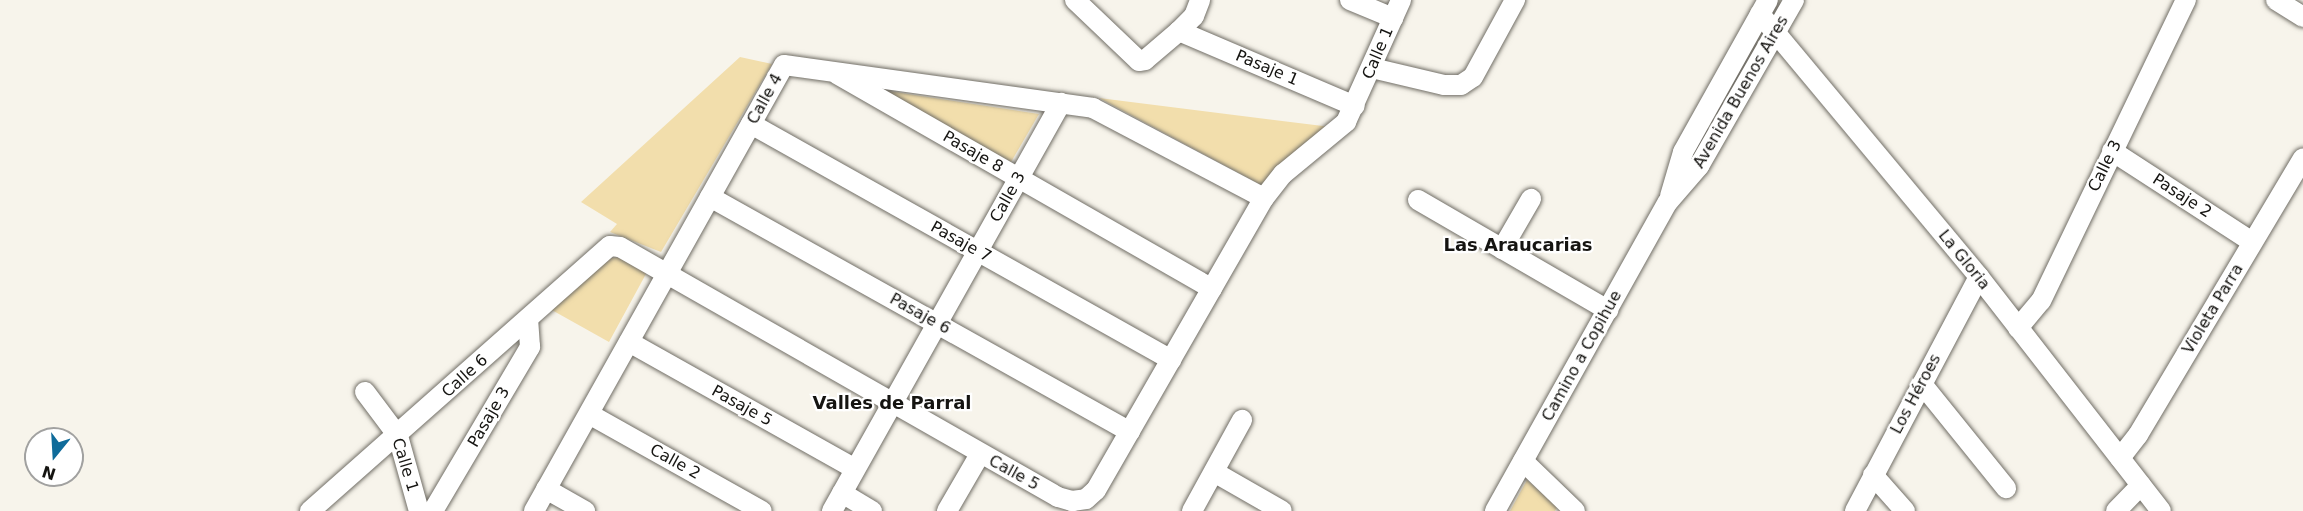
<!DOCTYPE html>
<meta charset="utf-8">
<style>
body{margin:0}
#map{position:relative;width:2303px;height:511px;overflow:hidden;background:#f7f4eb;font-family:"DejaVu Sans",sans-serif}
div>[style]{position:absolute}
.green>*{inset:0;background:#f2deac}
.roads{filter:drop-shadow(0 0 2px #716e66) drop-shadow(0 0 2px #716e66)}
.minor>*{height:20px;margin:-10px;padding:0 10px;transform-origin:10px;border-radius:10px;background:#fff}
span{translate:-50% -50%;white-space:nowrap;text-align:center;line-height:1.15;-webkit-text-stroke:4.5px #fff;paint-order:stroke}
.street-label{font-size:16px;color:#151411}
.neighbourhood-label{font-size:18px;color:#151411;font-weight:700}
.north{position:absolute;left:24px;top:427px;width:60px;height:60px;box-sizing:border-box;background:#fff;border:2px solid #a1a1a0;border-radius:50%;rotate:198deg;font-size:16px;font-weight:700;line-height:24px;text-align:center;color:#151411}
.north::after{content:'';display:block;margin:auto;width:21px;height:27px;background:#0f6b9a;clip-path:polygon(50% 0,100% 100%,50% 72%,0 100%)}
</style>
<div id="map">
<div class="green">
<i style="clip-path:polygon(740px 57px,772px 64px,661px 252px,610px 232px,617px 224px,581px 202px)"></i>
<i style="clip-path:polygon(882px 90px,1039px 114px,1011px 162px)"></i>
<i style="clip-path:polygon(1099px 98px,1331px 127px,1263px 186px)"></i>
<i style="clip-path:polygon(622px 257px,647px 272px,609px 342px,550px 309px,611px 258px)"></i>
<i style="clip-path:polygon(1527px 480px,1557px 507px,1555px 511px,1510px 511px)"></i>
</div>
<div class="roads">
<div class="minor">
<i style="left:1075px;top:0;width:88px;rotate:43.6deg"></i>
<i style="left:1139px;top:61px;width:6px;rotate:-9deg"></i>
<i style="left:1145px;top:60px;width:45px;rotate:-40.5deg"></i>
<i style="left:1179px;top:31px;width:21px;rotate:-45deg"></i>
<i style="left:1194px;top:16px;width:17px;rotate:-69deg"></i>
<i style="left:1350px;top:0;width:47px;rotate:22.7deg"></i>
<i style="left:2276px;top:0;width:32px;rotate:32deg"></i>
<i style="left:1760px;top:14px;width:342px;rotate:50.2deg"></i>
<i style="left:1979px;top:277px;width:296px;rotate:52.1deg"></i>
<i style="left:1179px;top:31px;width:191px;rotate:23.1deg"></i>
<i style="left:1372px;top:68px;width:74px;rotate:13.3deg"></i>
<i style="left:1444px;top:85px;width:17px"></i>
<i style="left:1461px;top:85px;width:14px;rotate:-34deg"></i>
<i style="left:1473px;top:77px;width:88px;rotate:-61.4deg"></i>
<i style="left:837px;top:74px;width:432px;rotate:29.8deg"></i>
<i style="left:751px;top:124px;width:482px;rotate:29.3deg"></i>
<i style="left:2112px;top:151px;width:167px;rotate:33deg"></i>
<i style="left:1670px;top:196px;width:46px;rotate:-73.5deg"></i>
<i style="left:1683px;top:152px;width:174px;rotate:-60.8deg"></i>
<i style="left:710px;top:197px;width:481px;rotate:29.2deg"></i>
<i style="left:1418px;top:200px;width:220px;rotate:30.1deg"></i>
<i style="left:1502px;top:249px;width:58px;rotate:-59.9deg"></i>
<i style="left:2018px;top:328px;width:35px;rotate:-50deg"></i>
<i style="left:2041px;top:301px;width:334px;rotate:-64.3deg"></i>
<i style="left:629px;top:342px;width:259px;rotate:29.3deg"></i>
<i style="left:1922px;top:384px;width:134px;rotate:51.1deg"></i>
<i style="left:365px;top:392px;width:55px;rotate:53.1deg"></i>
<i style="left:398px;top:436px;width:78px;rotate:74.4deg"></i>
<i style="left:589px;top:414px;width:198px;rotate:29.3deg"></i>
<i style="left:2120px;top:458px;width:29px;rotate:-52deg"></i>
<i style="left:2138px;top:435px;width:322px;rotate:-59.2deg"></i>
<i style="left:1523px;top:461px;width:72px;rotate:43.9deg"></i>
<i style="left:1214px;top:472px;width:78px;rotate:29.8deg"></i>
<i style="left:1873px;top:475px;width:48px;rotate:48.4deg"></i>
<i style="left:546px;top:489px;width:45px;rotate:29.4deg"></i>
<i style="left:842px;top:493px;width:35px;rotate:31deg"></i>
<i style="left:310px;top:511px;width:400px;rotate:-41.5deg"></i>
<i style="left:610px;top:246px;width:10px;rotate:6deg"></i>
<i style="left:620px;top:247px;width:504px;rotate:29.72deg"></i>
<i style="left:1058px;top:497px;width:15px;rotate:16deg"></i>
<i style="left:1072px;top:501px;width:14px;rotate:-8deg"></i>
<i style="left:1086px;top:499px;width:13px;rotate:-42deg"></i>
<i style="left:1096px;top:490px;width:337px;rotate:-60.1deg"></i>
<i style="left:1264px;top:198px;width:31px;rotate:-52deg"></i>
<i style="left:1283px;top:174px;width:82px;rotate:-39.5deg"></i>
<i style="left:1346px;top:122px;width:134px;rotate:-65.7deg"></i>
<i style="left:433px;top:511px;width:191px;rotate:-59.4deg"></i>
<i style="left:530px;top:347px;width:27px;rotate:-94deg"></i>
<i style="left:534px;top:511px;width:511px;rotate:-60.73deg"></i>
<i style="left:784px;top:65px;width:312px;rotate:7.9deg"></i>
<i style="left:1093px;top:108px;width:193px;rotate:27.8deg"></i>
<i style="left:832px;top:511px;width:468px;rotate:-60.7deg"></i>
<i style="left:947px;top:511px;width:66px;rotate:-59.9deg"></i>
<i style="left:1192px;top:511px;width:104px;rotate:-61.2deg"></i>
<i style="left:1495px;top:511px;width:354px;rotate:-60.8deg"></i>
<i style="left:1668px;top:202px;width:48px;rotate:-49.3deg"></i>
<i style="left:1699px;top:166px;width:191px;rotate:-60.2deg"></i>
<i style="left:1855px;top:511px;width:265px;rotate:-62.1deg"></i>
<i style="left:2116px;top:511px;width:36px;rotate:-46deg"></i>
</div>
</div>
<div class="street-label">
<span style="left:1378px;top:53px;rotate:-67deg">Calle 1</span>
<span style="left:1267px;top:68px;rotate:23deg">Pasaje 1</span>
<span style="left:1741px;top:92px;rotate:-60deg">Avenida Buenos Aires</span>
<span style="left:765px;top:99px;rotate:-61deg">Calle 4</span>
<span style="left:973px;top:152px;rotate:30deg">Pasaje 8</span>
<span style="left:2105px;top:166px;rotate:-64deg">Calle 3</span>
<span style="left:2182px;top:196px;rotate:33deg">Pasaje 2</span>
<span style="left:1008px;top:197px;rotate:-61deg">Calle 3</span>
<span style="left:961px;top:242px;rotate:29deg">Pasaje 7</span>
<span style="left:1964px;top:260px;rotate:51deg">La Gloria</span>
<span style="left:2213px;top:309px;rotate:-59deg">Violeta Parra</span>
<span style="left:920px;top:314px;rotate:29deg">Pasaje 6</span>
<span style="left:1582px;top:356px;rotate:-61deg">Camino a Copihue</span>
<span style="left:465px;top:376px;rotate:-42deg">Calle 6</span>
<span style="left:1916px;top:394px;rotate:-62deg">Los Héroes</span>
<span style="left:742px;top:406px;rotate:29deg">Pasaje 5</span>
<span style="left:489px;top:417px;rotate:-60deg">Pasaje 3</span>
<span style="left:675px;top:462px;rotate:29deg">Calle 2</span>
<span style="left:405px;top:465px;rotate:73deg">Calle 1</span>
<span style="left:1014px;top:473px;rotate:29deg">Calle 5</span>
</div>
<div class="neighbourhood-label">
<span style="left:1518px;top:245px">Las Araucarias</span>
<span style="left:892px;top:403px">Valles de Parral</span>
</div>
<div class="north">N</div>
</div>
